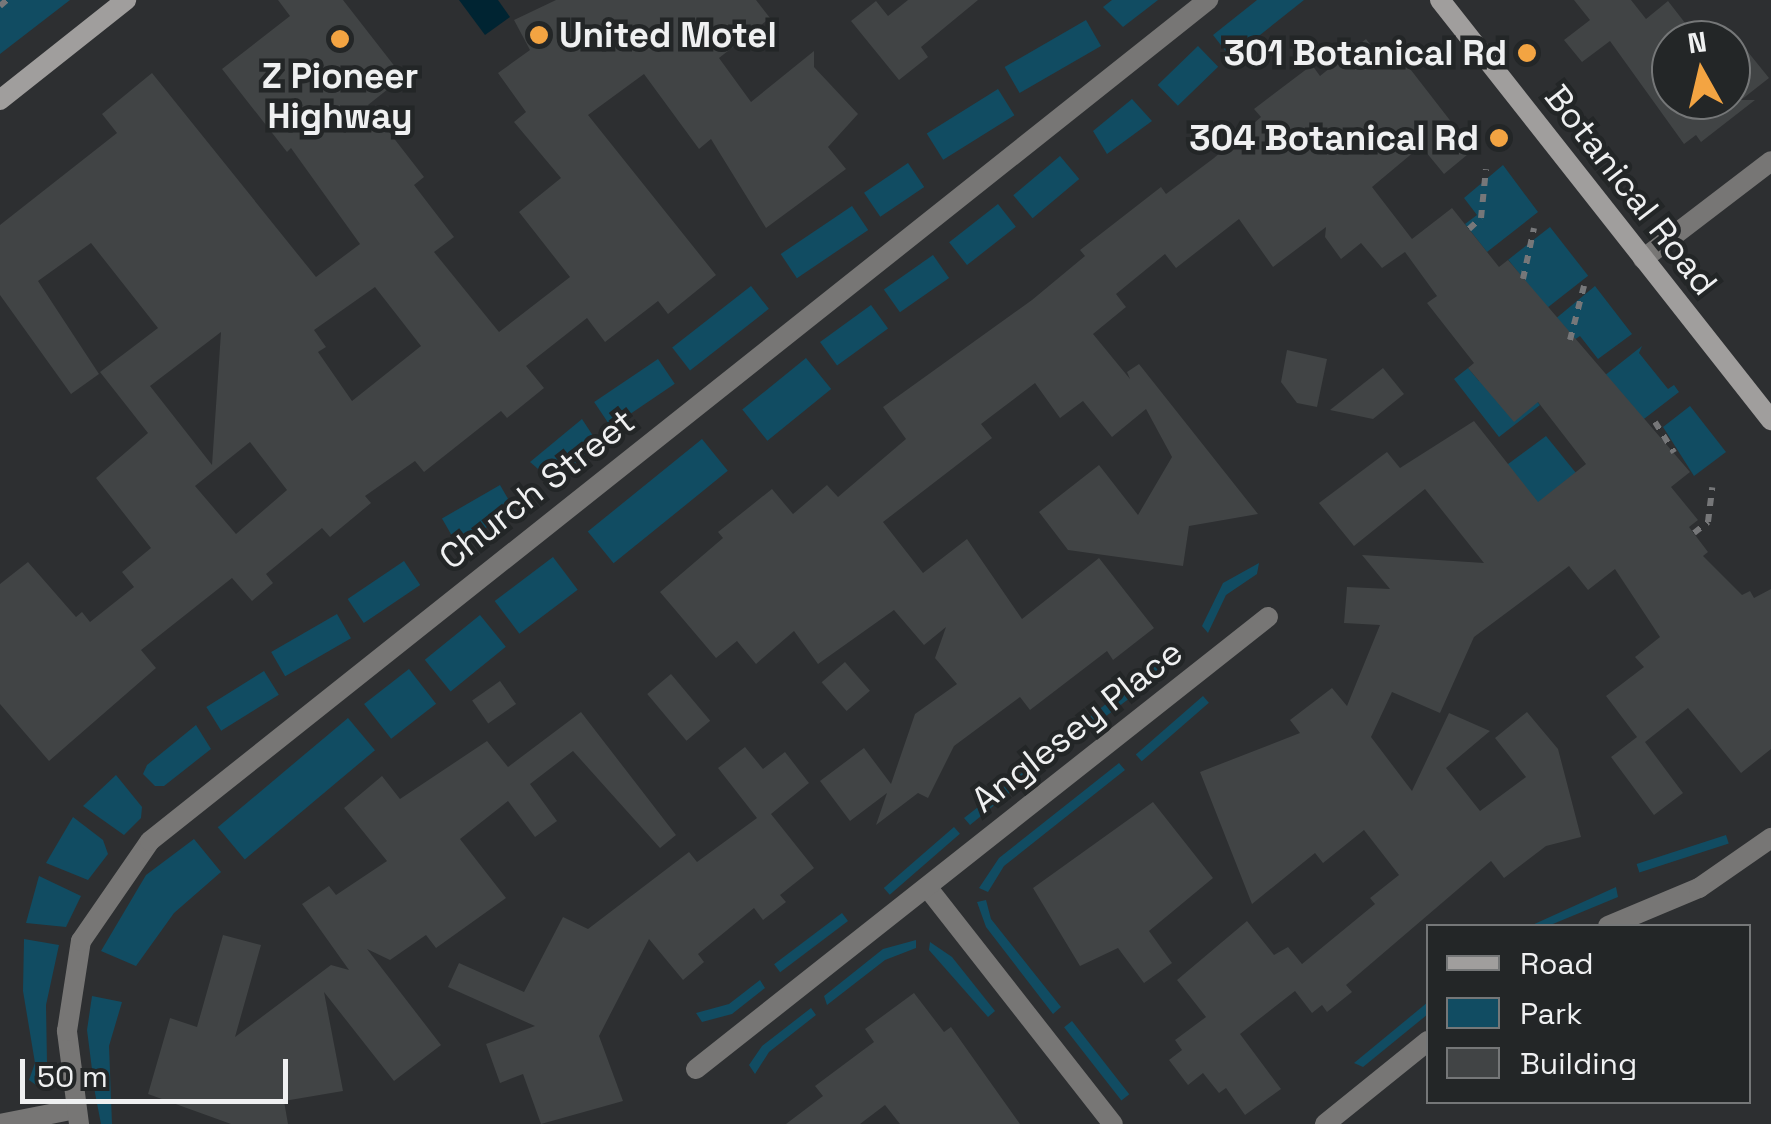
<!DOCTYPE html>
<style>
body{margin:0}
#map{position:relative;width:1771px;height:1124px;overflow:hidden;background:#2d2f31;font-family:"Space Grotesk",sans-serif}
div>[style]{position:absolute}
.green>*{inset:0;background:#114c62;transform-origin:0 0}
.water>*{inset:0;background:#002432}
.building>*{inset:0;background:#414445;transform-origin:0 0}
.path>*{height:6px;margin-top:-3px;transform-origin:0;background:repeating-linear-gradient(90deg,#767779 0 8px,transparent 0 16px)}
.street>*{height:20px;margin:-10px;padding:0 10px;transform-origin:10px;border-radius:10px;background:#777675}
.secondary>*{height:20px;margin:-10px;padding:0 10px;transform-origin:10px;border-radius:10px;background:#a09e9d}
.dots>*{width:28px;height:28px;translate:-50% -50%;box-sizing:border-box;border:5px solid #232627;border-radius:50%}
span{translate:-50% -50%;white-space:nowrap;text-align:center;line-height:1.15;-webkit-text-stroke:9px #232627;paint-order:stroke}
.poi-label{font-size:35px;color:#eff0f1;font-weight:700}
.left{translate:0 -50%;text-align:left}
.right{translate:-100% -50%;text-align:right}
.street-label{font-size:35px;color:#eff0f1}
.legend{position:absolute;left:1426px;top:924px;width:325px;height:180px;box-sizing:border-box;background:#232627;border:2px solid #757778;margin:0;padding:12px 18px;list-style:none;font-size:30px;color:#eff0f1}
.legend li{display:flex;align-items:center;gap:20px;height:50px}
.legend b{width:50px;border:2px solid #757778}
.north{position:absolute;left:1651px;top:20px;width:100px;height:100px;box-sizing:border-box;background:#232627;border:2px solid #757778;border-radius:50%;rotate:352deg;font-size:28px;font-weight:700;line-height:40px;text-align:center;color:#eff0f1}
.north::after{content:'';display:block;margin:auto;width:35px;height:45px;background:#f3a442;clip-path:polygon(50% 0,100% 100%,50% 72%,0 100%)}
.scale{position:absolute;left:20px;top:1059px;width:268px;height:45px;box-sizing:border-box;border:5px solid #eff0f1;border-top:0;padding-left:12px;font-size:30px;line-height:35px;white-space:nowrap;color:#eff0f1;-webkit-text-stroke:8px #232627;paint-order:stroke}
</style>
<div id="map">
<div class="green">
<i style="clip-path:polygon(0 0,70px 0,0 54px)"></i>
<i style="clip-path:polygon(1112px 0,1158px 0,1123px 27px,1103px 7px)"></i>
<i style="clip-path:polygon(1257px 0,1304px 0,1231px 58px,1213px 35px)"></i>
<i style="left:1086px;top:20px;width:30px;height:94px;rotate:60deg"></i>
<i style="left:1198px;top:46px;width:29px;height:56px;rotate:46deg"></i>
<i style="left:998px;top:89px;width:31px;height:84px;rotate:58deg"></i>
<i style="clip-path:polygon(1132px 99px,1152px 121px,1107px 154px,1093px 131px)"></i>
<i style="left:1060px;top:156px;width:30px;height:61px;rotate:50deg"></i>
<i style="left:908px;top:163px;width:29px;height:53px;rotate:56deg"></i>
<i style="clip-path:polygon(1503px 165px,1538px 212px,1487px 252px,1465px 224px,1477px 215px,1464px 198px)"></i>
<i style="left:998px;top:204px;width:29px;height:62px;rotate:52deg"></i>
<i style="left:852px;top:206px;width:29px;height:86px;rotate:56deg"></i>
<i style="left:1550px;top:227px;width:62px;height:53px;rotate:52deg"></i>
<i style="left:933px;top:255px;width:28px;height:60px;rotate:55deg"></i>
<i style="left:751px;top:286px;width:29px;height:100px;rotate:52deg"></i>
<i style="clip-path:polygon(1595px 286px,1632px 334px,1598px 359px,1580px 336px,1571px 342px,1554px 320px)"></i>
<i style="left:871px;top:305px;width:29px;height:63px;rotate:54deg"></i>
<i style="clip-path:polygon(1642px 346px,1639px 353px,1668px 389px,1674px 385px,1679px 392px,1640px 422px,1599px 380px)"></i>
<i style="left:806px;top:358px;width:40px;height:82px;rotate:51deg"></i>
<i style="left:658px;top:359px;width:30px;height:77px;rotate:56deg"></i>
<i style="clip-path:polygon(1468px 368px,1479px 381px,1510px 369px,1540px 405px,1499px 437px,1454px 379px)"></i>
<i style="clip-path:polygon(1690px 406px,1726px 452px,1694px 476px,1663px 427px)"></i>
<i style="clip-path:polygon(582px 419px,599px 445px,552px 481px,530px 462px)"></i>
<i style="clip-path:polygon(1546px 436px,1576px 473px,1509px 525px,1485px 481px)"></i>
<i style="left:702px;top:439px;width:41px;height:147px;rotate:51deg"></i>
<i style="left:500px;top:485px;width:30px;height:67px;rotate:60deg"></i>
<i style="left:553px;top:557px;width:41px;height:73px;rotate:53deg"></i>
<i style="left:404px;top:561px;width:29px;height:68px;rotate:56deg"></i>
<i style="clip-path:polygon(1259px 563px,1257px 574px,1226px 595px,1208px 633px,1202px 626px,1223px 583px)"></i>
<i style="left:337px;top:614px;width:28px;height:76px;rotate:60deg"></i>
<i style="left:480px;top:615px;width:41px;height:71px;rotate:51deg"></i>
<i style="clip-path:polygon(1169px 654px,1176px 663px,1043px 764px,1039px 757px)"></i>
<i style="left:409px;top:669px;width:44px;height:57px;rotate:52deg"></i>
<i style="left:264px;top:671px;width:28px;height:68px;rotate:58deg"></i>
<i style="left:1203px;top:696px;width:9px;height:89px;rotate:49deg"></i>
<i style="left:348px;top:718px;width:42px;height:170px;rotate:50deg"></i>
<i style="clip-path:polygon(196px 725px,211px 749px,164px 786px,155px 786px,143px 774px,147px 765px)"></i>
<i style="clip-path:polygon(1119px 763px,1125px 770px,1004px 866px,988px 892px,979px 888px,999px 858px)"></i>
<i style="clip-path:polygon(1023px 772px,1028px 778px,970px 825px,964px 818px)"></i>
<i style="clip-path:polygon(116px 775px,142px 807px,141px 818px,124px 835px,83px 806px)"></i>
<i style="clip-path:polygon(73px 817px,103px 840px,108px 854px,88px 880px,46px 863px)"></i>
<i style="left:954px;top:827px;width:9px;height:93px;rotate:49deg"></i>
<i style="left:1726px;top:835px;width:9px;height:94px;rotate:72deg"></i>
<i style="clip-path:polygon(194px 839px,221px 872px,174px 913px,136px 966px,101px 951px,146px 875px)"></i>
<i style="clip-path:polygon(39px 876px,81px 896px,66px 927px,26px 923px)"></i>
<i style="clip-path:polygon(1616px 887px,1618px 897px,1548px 926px,1530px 926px)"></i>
<i style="clip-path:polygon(986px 900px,991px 919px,1061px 1007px,1053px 1014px,986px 927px,977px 902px)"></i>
<i style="left:842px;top:913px;width:10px;height:85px;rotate:53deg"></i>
<i style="clip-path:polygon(24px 939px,59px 945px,46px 1005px,47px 1063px,36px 1085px,29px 1080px,35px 1063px,23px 991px)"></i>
<i style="clip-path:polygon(916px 940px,916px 948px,885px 960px,827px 1005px,824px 996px,883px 949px)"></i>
<i style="clip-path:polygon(930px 942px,952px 957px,995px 1011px,988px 1017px,929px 950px)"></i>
<i style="clip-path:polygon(760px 980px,765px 988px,732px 1014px,702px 1022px,696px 1013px,729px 1004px)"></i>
<i style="clip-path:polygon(92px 996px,122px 1002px,109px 1046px,112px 1124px,101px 1124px,95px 1093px,87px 1030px)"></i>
<i style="clip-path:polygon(1428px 1002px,1428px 1014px,1363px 1067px,1354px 1063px)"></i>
<i style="clip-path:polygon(811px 1008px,816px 1015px,769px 1052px,755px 1074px,749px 1065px,762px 1046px)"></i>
<i style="left:1072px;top:1021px;width:93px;height:10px;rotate:52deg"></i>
</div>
<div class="water">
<i style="clip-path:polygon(459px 0,498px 0,510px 17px,485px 35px)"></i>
</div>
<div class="building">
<i style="clip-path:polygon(evenodd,278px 0,343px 0,403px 77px,368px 105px,424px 177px,414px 185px,454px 237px,434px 252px,499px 332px,570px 277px,519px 212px,561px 178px,514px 122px,526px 112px,498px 73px,530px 50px,514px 20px,556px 0,756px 0,770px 18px,719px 58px,751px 102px,814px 51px,814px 67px,858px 114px,828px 147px,846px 169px,766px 228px,711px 139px,699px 149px,644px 74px,588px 115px,716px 275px,668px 314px,658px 301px,605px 342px,587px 318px,526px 366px,544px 388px,507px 418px,501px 411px,424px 472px,415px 461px,365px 496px,371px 503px,330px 537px,322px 528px,266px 574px,273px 583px,252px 601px,232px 578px,141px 650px,156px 668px,49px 761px,0 704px,0 584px,28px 562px,76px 617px,82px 612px,90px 622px,134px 587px,122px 572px,151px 548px,96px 478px,148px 433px,100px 372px,158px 328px,91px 243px,38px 281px,99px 374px,71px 394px,0 295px,0 225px,117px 133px,102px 114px,152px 73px,316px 277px,360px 244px,291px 148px,287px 152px,222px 69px,290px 16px,278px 0,375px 287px,421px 346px,352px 401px,318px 352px,326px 347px,314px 330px,375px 287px,278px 0,221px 332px,212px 465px,150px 386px,221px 332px,278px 0,250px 442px,287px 490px,236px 534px,195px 486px,250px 442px)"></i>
<i style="clip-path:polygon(908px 0,978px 0,921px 47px,928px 57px,899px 80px,851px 21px,876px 1px,888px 16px)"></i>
<i style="clip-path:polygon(1574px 0,1631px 0,1646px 19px,1668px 1px,1689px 28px,1671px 40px,1671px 100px,1731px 100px,1731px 31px,1769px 78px,1741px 100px,1755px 100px,1701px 142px,1696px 135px,1684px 144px,1610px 41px,1582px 62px,1564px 40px,1590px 20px)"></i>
<i style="clip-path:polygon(1366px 39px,1384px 62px,1397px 52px,1473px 150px,1444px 174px,1421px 146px,1372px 187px,1412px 239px,1452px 208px,1499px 267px,1508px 260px,1690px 472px,1671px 487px,1698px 520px,1689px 527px,1708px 552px,1703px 556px,1742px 595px,1750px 591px,1754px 598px,1771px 589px,1771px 749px,1741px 773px,1688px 708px,1645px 742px,1683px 793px,1654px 815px,1611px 757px,1637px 737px,1606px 696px,1644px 667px,1635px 657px,1660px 637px,1615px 569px,1588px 590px,1569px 566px,1474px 637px,1440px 713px,1392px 692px,1371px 737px,1412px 791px,1449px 713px,1490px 731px,1446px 768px,1480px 811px,1526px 777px,1495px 738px,1527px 712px,1558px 749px,1581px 837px,1546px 846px,1504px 878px,1491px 861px,1346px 985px,1352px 992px,1327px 1012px,1322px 1005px,1312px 1013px,1295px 991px,1240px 1034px,1281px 1089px,1245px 1115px,1226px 1088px,1219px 1093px,1203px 1073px,1188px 1085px,1169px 1060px,1182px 1050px,1175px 1040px,1206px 1017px,1177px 980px,1247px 921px,1274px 955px,1288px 947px,1302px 964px,1375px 904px,1370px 898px,1399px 875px,1364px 830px,1323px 863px,1315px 853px,1252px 904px,1200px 772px,1300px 733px,1290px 720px,1332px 688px,1347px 706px,1380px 625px,1344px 623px,1347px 587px,1390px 589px,1362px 555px,1484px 563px,1425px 489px,1354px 546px,1319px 503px,1387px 452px,1400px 468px,1474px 421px,1538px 502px,1586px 464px,1538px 402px,1514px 422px,1468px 368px,1474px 363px,1427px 303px,1437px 296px,1405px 252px,1382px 268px,1361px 243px,1341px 259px,1325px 237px,1326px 227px,1273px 267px,1239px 219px,1176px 268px,1165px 254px,1116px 294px,1126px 307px,1093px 334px,1130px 379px,1127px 372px,1139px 364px,1258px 514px,1189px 526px,1183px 566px,1068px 550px,1039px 512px,1099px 465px,1138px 515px,1172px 457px,1146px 409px,1112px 437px,1083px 401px,1060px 418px,1035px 383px,981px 424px,992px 438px,883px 522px,923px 573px,967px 539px,1022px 619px,1099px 558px,1154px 628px,1113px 660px,1107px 651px,1030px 710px,1020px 697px,954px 746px,928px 798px,918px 793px,876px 825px,887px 793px,850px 821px,820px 781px,864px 748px,891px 784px,915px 714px,957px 684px,935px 658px,946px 627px,924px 645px,894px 610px,818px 664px,794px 631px,756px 664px,737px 641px,716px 658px,660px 592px,723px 538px,718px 532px,772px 489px,793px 514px,827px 485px,838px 497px,906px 439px,883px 407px,1032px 300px,1085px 256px,1080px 250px,1161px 187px,1166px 194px,1214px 158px,1261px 117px,1254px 109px,1312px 65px,1320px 76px)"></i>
<i style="clip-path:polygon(1287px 350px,1327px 359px,1317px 407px,1297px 403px,1281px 382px)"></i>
<i style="clip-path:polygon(1383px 368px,1404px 394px,1373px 419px,1330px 410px)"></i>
<i style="left:845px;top:662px;width:38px;height:31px;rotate:49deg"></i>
<i style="left:671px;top:674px;width:61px;height:31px;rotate:50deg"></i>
<i style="left:500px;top:681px;width:28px;height:34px;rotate:55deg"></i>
<i style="clip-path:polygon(581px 712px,676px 835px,660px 848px,573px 751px,530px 784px,557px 821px,535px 837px,508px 801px,460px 839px,506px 898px,436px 948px,426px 935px,390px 960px,367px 949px,441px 1045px,394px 1081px,324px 992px,343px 1091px,284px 1101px,288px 1124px,231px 1124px,148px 1094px,170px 1018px,197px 1027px,223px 935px,261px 945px,235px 1037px,331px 965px,349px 970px,302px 904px,329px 886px,336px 895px,387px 861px,344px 808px,382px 776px,400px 799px,487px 741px,508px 767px)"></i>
<i style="clip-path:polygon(745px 747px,763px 769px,785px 752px,809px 783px,771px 814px,814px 868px,780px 895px,786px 902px,763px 920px,754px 908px,698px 954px,704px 962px,683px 980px,649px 939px,599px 1036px,623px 1101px,541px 1124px,523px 1074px,500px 1083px,486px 1044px,535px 1026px,448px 987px,459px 963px,524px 992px,563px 917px,588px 929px,689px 852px,697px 862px,757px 818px,718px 768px)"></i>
<i style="clip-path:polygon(1153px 802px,1213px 878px,1149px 931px,1172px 963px,1144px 983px,1118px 948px,1080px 966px,1033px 888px)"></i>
<i style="clip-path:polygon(914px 993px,944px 1032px,951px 1027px,1020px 1124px,900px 1124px,885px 1105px,860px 1124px,786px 1124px,823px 1096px,815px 1086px,874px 1042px,865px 1029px)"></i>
</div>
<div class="path">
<i style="left:0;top:6px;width:9px;rotate:-41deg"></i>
<i style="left:1469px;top:229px;width:16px;rotate:-43deg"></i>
<i style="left:1481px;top:218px;width:49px;rotate:-84.2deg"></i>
<i style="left:1523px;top:279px;width:52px;rotate:-77.8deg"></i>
<i style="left:1570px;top:340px;width:56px;rotate:-75.5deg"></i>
<i style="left:1655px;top:422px;width:36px;rotate:58deg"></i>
<i style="left:1694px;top:533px;width:18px;rotate:-38deg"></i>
<i style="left:1708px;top:522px;width:35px;rotate:-83deg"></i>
</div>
<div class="street">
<i style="left:1643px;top:259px;width:161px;rotate:-37.4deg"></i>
<i style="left:927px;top:887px;width:301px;rotate:51.9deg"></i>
<i style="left:1608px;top:926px;width:99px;rotate:-22.7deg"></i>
<i style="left:1699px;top:888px;width:88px;rotate:-34.8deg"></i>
<i style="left:696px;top:1069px;width:729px;rotate:-38.32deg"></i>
<i style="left:0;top:1124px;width:77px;rotate:-11.2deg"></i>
<i style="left:79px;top:1124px;width:94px;rotate:-97.4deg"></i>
<i style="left:67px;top:1031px;width:91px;rotate:-81.2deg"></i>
<i style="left:81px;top:941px;width:121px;rotate:-55.4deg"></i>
<i style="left:150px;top:841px;width:1352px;rotate:-38.48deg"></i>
<i style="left:1325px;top:1124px;width:132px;rotate:-38.9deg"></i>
</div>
<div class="secondary">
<i style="left:1440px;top:0;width:535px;rotate:51.76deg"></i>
<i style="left:0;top:100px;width:161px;rotate:-38.4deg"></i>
</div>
<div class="dots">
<i style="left:539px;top:35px;background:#f3a442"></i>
<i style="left:340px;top:39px;background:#f3a442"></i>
<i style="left:1527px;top:53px;background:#f3a442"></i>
<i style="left:1499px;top:138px;background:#f3a442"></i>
</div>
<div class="poi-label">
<span class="left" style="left:559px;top:35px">United Motel</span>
<span class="right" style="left:1507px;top:53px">301 Botanical Rd</span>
<span style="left:340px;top:96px">Z Pioneer<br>Highway</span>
<span class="right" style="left:1479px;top:138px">304 Botanical Rd</span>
</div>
<div class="street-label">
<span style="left:1631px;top:190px;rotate:52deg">Botanical Road</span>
<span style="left:537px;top:489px;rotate:-38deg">Church Street</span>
<span style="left:1077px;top:726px;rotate:-38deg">Anglesey Place</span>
</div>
<ul class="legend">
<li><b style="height:12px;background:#a09e9d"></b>Road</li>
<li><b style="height:28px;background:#114c62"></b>Park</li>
<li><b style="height:28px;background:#414445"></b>Building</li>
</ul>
<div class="north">N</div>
<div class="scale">50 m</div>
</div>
